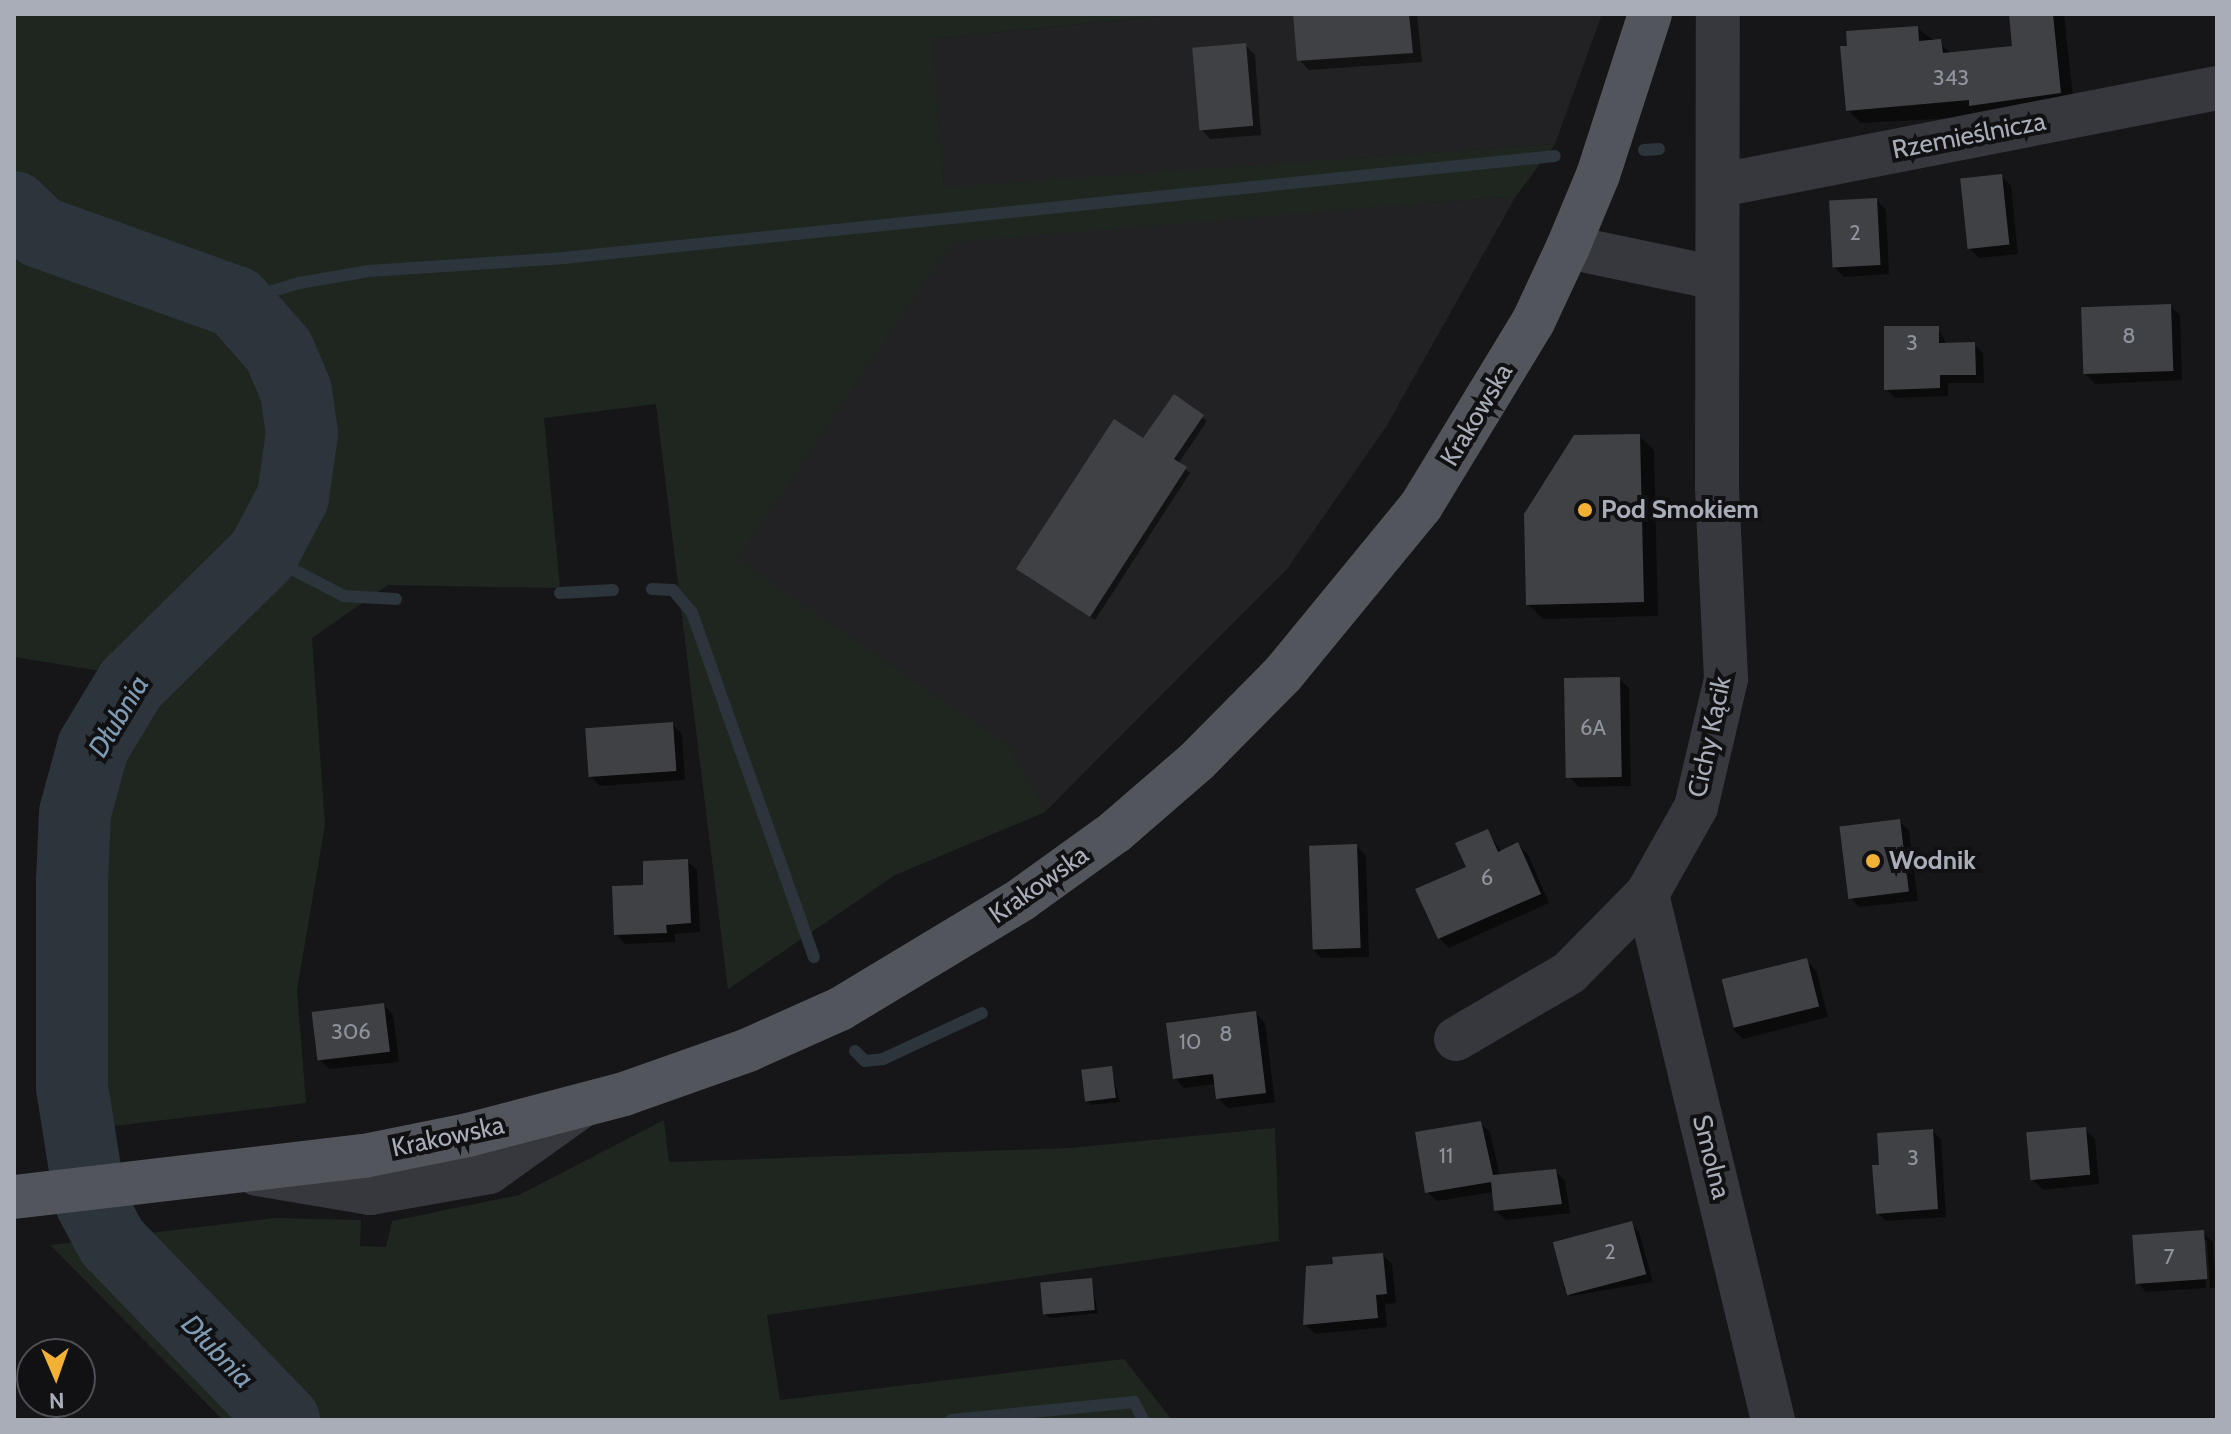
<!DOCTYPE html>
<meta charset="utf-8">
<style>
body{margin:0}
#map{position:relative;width:2231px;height:1434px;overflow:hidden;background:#161618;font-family:Cabin,sans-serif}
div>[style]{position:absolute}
.built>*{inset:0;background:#222225}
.green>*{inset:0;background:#1e261f}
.shadow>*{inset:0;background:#0007}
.stream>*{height:12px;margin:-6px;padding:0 6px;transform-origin:6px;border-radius:6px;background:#2c353c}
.river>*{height:72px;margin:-36px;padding:0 36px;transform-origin:36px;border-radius:36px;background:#2c353c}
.building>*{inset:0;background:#404145;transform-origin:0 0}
.minor>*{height:44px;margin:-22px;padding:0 22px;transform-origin:22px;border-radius:22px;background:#37383d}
.major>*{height:44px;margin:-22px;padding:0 22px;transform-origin:22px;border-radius:22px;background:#53555c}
.dots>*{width:22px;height:22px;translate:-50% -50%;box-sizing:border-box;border:4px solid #111113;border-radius:50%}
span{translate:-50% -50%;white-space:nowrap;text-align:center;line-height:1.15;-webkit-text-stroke:8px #111113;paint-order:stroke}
.number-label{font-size:22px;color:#8e929b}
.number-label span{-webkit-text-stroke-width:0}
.street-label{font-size:26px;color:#a8adb8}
.poi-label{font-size:26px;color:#a8adb8;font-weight:700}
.left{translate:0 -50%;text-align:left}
.water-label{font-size:28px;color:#7f9bb3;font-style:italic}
.frame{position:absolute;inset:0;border:16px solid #a8adb8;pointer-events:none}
.north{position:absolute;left:16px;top:1338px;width:80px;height:80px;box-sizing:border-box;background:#111113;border:2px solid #4d4f55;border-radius:50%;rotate:178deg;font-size:22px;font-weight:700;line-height:32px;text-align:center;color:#a8adb8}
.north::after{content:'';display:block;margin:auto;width:28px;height:36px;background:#f2b134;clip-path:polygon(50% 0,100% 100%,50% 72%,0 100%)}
</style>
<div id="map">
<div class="built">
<i style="clip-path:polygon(1181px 14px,1602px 14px,1555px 144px,944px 188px,930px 39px)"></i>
<i style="clip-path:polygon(1516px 196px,1386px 427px,1287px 569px,1045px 812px,895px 875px,728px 989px,639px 265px)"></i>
</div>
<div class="green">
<i style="clip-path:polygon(14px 14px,1181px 14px,931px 39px,944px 187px,1555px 144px,1516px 196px,952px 242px,737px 559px,1008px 745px,1045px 812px,895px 875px,728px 989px,656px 404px,544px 418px,560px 588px,388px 585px,312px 638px,325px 825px,297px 990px,306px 1103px,64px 1132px,46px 792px,101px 671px,14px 657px)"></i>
<i style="clip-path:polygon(664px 1120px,669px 1162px,1070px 1148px,1275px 1128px,1279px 1241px,767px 1315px,780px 1400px,1124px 1359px,1172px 1420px,223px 1420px,50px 1245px,274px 1218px,361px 1220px,360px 1246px,386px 1247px,392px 1221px,519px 1195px)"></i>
</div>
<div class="shadow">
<i style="clip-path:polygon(1295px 14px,1417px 14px,1422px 62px,1309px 70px,1299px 60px)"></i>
<i style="clip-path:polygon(2011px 14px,2064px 14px,2074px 106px,2035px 114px,1861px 123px,1848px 110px,1917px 28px,1953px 54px,2014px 48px)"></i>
<i style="clip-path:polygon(1245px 45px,1255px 55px,1261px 135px,1210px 139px,1201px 129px)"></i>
<i style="clip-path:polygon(2001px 176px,2011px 186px,2018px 254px,1979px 258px,1969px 248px)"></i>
<i style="clip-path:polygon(1877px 200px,1886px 210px,1889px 274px,1844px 277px,1834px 267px)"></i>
<i style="clip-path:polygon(2170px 306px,2180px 315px,2182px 380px,2095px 384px,2086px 374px)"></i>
<i style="clip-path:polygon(1938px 328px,1947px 345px,1974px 344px,1983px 353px,1984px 383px,1948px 383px,1948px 396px,1895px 398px,1886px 389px)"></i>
<i style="clip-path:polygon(1175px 397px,1207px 421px,1178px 464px,1190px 473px,1095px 620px,1022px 573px,1143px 441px)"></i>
<i style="clip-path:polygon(1639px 436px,1654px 450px,1658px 616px,1543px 619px,1528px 604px)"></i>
<i style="clip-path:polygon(1619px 679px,1629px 688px,1631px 786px,1579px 787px,1569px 777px)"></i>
<i style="clip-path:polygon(672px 724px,682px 734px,685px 780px,600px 786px,590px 776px)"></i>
<i style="clip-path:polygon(1899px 821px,1909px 831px,1918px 901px,1859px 907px,1849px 897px)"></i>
<i style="clip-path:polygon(1487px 831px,1502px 852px,1518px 845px,1528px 854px,1549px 903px,1449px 948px,1439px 938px)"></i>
<i style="clip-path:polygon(1356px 846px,1366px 856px,1369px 957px,1321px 958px,1312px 948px)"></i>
<i style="clip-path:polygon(687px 861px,697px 870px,700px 932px,675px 934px,675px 942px,625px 944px,616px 934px,645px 887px)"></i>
<i style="clip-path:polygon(1806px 961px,1816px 970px,1828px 1017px,1743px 1039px,1733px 1029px)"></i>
<i style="clip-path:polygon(384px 1005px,393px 1015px,399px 1062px,329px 1069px,319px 1059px)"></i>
<i style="clip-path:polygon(1255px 1013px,1265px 1023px,1275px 1102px,1228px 1108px,1218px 1098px,1216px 1084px,1184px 1088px,1175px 1078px)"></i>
<i style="clip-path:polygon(1111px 1068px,1120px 1102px,1091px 1105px,1087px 1101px)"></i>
<i style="clip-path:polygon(1480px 1123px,1490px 1132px,1500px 1176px,1555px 1171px,1565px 1181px,1570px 1213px,1506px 1220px,1496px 1211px,1494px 1192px,1437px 1201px,1427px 1192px)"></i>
<i style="clip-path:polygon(2085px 1129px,2095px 1139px,2099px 1184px,2043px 1190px,2033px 1180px)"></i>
<i style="clip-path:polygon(1933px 1131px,1941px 1140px,1946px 1217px,1886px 1221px,1877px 1213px,1881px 1167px)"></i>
<i style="clip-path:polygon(1631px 1224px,1639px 1232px,1653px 1282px,1571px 1296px,1563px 1288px)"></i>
<i style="clip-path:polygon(2203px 1232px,2213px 1242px,2216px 1288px,2210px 1288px,2207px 1240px,2203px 1240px,2206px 1288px,2146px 1292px,2137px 1282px)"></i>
<i style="clip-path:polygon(1383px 1255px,1392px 1264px,1396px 1303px,1385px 1304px,1387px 1327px,1315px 1334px,1305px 1324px)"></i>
<i style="clip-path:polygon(1091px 1280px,1098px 1313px,1050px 1318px,1045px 1314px)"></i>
</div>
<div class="stream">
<i style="left:1644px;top:150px;width:15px;rotate:-4deg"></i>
<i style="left:236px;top:302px;width:66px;rotate:-16.8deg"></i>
<i style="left:299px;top:283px;width:71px;rotate:-9.7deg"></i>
<i style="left:369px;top:271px;width:194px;rotate:-3.8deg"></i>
<i style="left:563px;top:258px;width:997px;rotate:-5.87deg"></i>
<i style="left:263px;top:554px;width:91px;rotate:27.4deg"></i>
<i style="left:344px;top:596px;width:52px;rotate:3.3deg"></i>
<i style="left:652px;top:589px;width:21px;rotate:3deg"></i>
<i style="left:673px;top:590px;width:30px;rotate:50deg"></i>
<i style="left:692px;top:613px;width:365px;rotate:70.5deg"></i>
<i style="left:560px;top:593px;width:53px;rotate:-3.2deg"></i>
<i style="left:855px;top:1051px;width:14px;rotate:45deg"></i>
<i style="left:865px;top:1061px;width:18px;rotate:-6deg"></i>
<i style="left:883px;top:1059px;width:109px;rotate:-24.9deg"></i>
<i style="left:951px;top:1420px;width:184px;rotate:-5.6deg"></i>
<i style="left:1134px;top:1402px;width:20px;rotate:63deg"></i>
</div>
<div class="river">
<i style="left:14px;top:207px;width:36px;rotate:44deg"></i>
<i style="left:40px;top:232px;width:208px;rotate:19.7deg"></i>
<i style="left:236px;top:302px;width:65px;rotate:48.7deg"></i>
<i style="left:279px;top:351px;width:43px;rotate:67deg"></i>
<i style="left:296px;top:391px;width:42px;rotate:81.9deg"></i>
<i style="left:302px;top:433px;width:65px;rotate:98deg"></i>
<i style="left:293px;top:497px;width:64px;rotate:117.8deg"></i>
<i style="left:263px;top:554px;width:185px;rotate:135.4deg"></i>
<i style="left:131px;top:684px;width:74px;rotate:121.1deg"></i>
<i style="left:93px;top:747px;width:68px;rotate:105.3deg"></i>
<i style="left:75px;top:813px;width:69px;rotate:92.5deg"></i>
<i style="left:72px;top:882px;width:205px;rotate:90deg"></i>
<i style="left:72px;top:1087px;width:115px;rotate:81deg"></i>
<i style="left:90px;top:1201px;width:47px;rotate:61.8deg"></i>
<i style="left:112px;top:1242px;width:248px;rotate:46deg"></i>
</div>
<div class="building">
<i style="clip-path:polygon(1293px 14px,1409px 14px,1413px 53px,1297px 61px)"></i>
<i style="clip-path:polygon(2009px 14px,2053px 14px,2061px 93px,1969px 106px,1969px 100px,1846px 111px,1840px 46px,1847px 46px,1846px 31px,1918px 26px,1919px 41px,1941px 39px,1943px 53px,2012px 46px)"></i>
<i style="left:1246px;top:43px;width:83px;height:54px;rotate:85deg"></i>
<i style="left:2002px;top:174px;width:71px;height:42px;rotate:84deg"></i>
<i style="left:1877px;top:198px;width:67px;height:48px;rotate:87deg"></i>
<i style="left:2171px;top:304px;width:67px;height:90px;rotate:88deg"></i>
<i style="clip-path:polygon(1884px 326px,1939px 326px,1939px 343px,1975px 342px,1976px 375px,1940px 375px,1940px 388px,1884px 390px)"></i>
<i style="clip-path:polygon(1174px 394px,1204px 415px,1174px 459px,1187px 467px,1090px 617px,1016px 569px,1114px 419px,1143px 438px)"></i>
<i style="clip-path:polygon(1640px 434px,1644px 602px,1526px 605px,1524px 514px,1574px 435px)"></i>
<i style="left:1620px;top:677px;width:100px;height:56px;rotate:89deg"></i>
<i style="left:673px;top:722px;width:49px;height:88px;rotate:86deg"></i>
<i style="left:1900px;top:819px;width:73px;height:61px;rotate:83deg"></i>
<i style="clip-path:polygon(1488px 829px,1498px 852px,1518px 842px,1541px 894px,1438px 939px,1415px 889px,1466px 867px,1455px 843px)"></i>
<i style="left:1357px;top:844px;width:104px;height:48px;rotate:88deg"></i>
<i style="clip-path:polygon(688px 859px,691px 923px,666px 925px,667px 933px,614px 935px,612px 886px,643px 885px,643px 861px)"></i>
<i style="left:1807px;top:958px;width:50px;height:88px;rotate:76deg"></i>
<i style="left:384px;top:1003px;width:49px;height:73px;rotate:83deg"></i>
<i style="clip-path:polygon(1256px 1011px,1266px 1093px,1216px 1099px,1213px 1074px,1173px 1079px,1166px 1023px)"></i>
<i style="left:1112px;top:1066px;width:32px;height:31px;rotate:83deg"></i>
<i style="clip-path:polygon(1481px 1121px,1493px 1175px,1556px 1169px,1562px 1204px,1494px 1211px,1491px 1182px,1425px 1193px,1415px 1132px)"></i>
<i style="left:2086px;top:1127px;width:48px;height:60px;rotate:85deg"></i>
<i style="clip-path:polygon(1933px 1129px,1938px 1209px,1876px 1214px,1872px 1165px,1879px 1165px,1877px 1133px)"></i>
<i style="left:1632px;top:1221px;width:55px;height:82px;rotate:75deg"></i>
<i style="left:2204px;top:1230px;width:49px;height:72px;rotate:86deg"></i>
<i style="clip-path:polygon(1383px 1253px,1387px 1294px,1376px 1295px,1378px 1318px,1303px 1325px,1306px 1266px,1333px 1264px,1332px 1257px)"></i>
<i style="left:1092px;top:1278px;width:32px;height:52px;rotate:85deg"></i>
</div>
<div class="minor">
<i style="left:1721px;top:185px;width:505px;rotate:-11.07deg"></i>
<i style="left:1568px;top:247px;width:151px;rotate:11.8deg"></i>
<i style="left:1647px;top:894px;width:541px;rotate:76.53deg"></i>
<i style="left:1456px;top:1039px;width:131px;rotate:-30.3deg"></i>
<i style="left:1569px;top:973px;width:111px;rotate:-45.4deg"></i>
<i style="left:1647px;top:894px;width:100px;rotate:-60.6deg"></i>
<i style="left:1696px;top:807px;width:131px;rotate:-76.8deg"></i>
<i style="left:1726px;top:679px;width:192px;rotate:-92.7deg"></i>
<i style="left:1717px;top:487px;width:473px;rotate:-89.9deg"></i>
<i style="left:257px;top:1174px;width:115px;rotate:9.5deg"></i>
<i style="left:370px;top:1193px;width:121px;rotate:-10deg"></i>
<i style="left:489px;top:1172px;width:112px;rotate:-35.5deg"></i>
</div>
<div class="major">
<i style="left:14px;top:1197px;width:352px;rotate:-6.7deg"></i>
<i style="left:364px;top:1156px;width:106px;rotate:-11.4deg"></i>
<i style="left:468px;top:1135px;width:161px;rotate:-14.7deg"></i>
<i style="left:624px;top:1094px;width:132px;rotate:-19.5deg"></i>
<i style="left:748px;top:1050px;width:101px;rotate:-24deg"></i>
<i style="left:840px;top:1009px;width:213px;rotate:-31.1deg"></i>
<i style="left:1022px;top:899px;width:115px;rotate:-35.8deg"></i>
<i style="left:1115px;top:832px;width:108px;rotate:-40.9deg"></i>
<i style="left:1197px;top:761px;width:122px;rotate:-45.3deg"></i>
<i style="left:1283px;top:674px;width:217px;rotate:-50.6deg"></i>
<i style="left:1421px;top:506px;width:215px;rotate:-58.7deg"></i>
<i style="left:1533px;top:322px;width:83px;rotate:-65deg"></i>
<i style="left:1568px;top:247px;width:78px;rotate:-67.4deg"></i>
<i style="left:1598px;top:175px;width:169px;rotate:-72.1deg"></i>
</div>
<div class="dots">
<i style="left:1585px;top:510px;background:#f2b134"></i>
<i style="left:1873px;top:861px;background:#f2b134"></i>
</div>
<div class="number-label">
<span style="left:1951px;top:78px">343</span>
<span style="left:1855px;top:233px">2</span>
<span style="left:2129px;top:336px">8</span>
<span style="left:1912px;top:343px">3</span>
<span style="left:1593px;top:728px">6A</span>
<span style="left:1487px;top:878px">6</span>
<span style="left:351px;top:1032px">306</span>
<span style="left:1226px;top:1034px">8</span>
<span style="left:1190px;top:1042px">10</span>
<span style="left:1446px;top:1156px">11</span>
<span style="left:1913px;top:1158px">3</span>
<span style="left:1610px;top:1252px">2</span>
<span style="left:2169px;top:1257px">7</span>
</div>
<div class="street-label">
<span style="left:1969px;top:136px;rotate:-11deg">Rzemieślnicza</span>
<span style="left:1477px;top:415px;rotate:-59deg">Krakowska</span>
<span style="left:1710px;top:737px;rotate:-78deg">Cichy Kącik</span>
<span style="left:1039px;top:885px;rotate:-35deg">Krakowska</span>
<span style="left:448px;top:1137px;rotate:-12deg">Krakowska</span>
<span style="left:1711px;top:1157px;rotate:76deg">Smolna</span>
</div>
<div class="poi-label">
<span class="left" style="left:1601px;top:510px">Pod Smokiem</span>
<span class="left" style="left:1889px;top:861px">Wodnik</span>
</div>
<div class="water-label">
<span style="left:118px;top:716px;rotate:-59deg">Dłubnia</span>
<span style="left:218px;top:1351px;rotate:46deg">Dłubnia</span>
</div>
<div class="frame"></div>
<div class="north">N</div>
</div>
